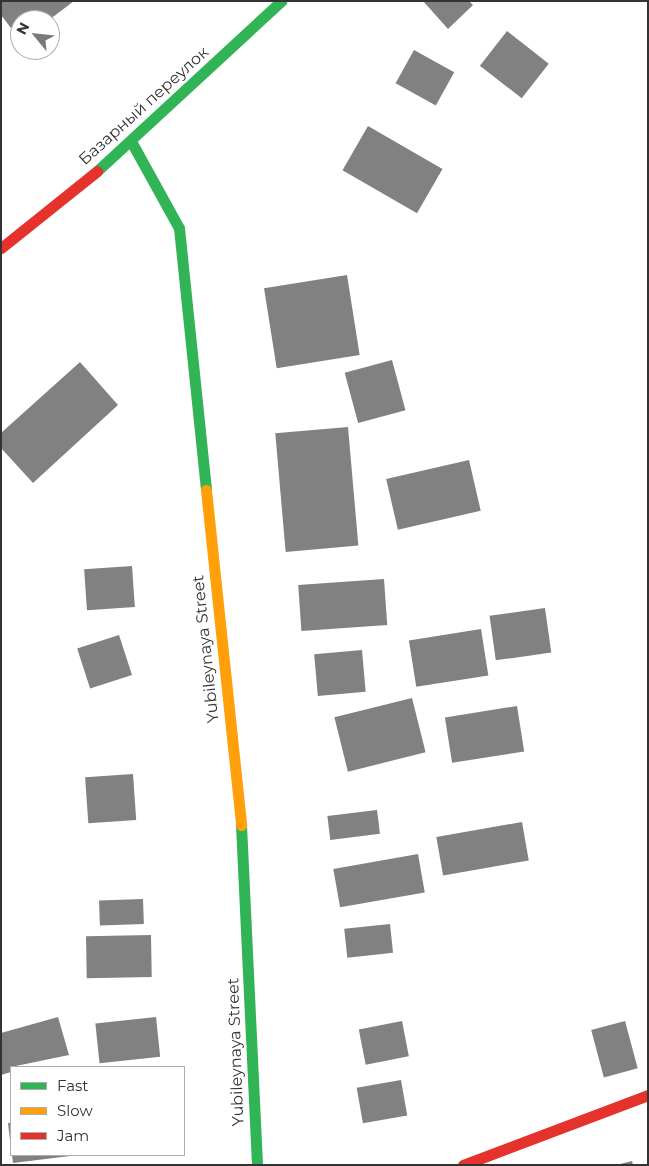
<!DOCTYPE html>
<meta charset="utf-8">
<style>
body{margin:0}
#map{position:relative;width:649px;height:1166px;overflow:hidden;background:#fff;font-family:Montserrat,sans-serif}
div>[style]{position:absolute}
.building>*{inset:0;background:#818181;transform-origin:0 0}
.fast>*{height:11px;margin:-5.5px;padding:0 5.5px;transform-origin:5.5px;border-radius:5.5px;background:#30b455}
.slow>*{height:11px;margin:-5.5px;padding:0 5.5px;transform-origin:5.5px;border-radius:5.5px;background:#ff9f0a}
.jam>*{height:11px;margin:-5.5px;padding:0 5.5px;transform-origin:5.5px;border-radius:5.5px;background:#e5322d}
span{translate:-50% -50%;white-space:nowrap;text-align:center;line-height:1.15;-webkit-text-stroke:5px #fff;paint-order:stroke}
.street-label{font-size:16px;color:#333}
.frame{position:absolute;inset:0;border:2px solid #333;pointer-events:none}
.legend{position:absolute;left:10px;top:1066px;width:175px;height:90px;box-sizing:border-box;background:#fff;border:1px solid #adadad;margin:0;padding:6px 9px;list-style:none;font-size:15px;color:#333}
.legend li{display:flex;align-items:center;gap:10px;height:25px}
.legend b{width:25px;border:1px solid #adadad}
.north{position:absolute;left:10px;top:10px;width:50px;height:50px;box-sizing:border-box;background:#fff;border:1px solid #adadad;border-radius:50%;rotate:298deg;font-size:14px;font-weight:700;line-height:20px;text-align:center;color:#333}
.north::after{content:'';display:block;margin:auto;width:18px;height:22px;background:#7a7a7a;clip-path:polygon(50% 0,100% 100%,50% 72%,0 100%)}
</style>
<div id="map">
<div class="building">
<i style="clip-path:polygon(1px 1px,74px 1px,49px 20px,20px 20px,20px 40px,1px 15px)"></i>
<i style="clip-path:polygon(423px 1px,469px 1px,473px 5px,448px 29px)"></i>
<i style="left:507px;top:31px;width:53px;height:44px;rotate:38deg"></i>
<i style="left:414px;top:50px;width:46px;height:38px;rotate:29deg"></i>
<i style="left:368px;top:126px;width:86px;height:51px;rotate:30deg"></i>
<i style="left:347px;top:275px;width:81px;height:84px;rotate:81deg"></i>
<i style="left:392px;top:360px;width:52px;height:49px;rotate:75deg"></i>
<i style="clip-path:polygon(80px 362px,118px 405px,33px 483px,1px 448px,1px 433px)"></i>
<i style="left:348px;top:427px;width:119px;height:73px;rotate:85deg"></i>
<i style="left:469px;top:460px;width:52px;height:85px;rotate:77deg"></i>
<i style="left:132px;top:566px;width:41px;height:48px;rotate:86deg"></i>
<i style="left:384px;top:579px;width:46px;height:86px;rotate:86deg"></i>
<i style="left:545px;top:608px;width:45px;height:56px;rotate:82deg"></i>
<i style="left:481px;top:629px;width:47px;height:73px;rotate:81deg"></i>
<i style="left:119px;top:635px;width:42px;height:44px;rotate:72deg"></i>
<i style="left:362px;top:650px;width:42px;height:48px;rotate:85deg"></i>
<i style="left:412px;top:698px;width:56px;height:80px;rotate:76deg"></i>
<i style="left:517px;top:706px;width:46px;height:73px;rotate:81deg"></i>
<i style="left:133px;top:774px;width:46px;height:48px;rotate:86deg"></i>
<i style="left:377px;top:810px;width:24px;height:50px;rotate:83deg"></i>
<i style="left:522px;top:822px;width:39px;height:87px;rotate:80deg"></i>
<i style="left:418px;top:854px;width:39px;height:86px;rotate:80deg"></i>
<i style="left:143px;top:899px;width:25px;height:44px;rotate:88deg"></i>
<i style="left:390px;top:924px;width:29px;height:46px;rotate:84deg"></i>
<i style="left:151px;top:935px;width:42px;height:65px;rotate:89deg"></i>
<i style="clip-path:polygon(58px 1017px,69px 1055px,11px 1067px,11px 1072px,1px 1075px,1px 1033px)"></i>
<i style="left:156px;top:1017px;width:40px;height:61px;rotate:84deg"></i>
<i style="left:402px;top:1021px;width:36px;height:44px;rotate:79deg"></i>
<i style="left:625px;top:1021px;width:49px;height:35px;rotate:75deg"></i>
<i style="left:401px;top:1080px;width:36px;height:45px;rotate:80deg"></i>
<i style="clip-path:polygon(8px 1123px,11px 1123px,11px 1140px,10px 1140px)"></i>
<i style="clip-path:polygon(12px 1155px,70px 1155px,70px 1156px,13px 1163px)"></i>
<i style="clip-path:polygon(632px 1161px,633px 1165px,621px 1165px,620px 1164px)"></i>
</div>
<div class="fast">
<i style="left:132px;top:143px;width:97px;rotate:61.1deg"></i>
<i style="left:179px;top:228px;width:263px;rotate:84.1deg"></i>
<i style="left:97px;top:171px;width:251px;rotate:-42.7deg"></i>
<i style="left:241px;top:825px;width:340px;rotate:87.3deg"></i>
</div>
<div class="slow">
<i style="left:206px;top:490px;width:337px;rotate:84deg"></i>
</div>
<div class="jam">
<i style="left:1px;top:248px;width:123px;rotate:-38.7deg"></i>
<i style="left:463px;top:1165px;width:198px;rotate:-20.7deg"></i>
</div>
<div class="street-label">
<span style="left:144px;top:106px;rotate:-42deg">Базарный переулок</span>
<span style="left:206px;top:649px;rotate:-96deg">Yubileynaya Street</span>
<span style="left:236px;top:1052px;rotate:-92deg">Yubileynaya Street</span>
</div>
<div class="frame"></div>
<ul class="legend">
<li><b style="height:6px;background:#30b455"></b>Fast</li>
<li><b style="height:6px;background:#ff9f0a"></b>Slow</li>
<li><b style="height:6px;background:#e5322d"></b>Jam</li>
</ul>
<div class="north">N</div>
</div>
